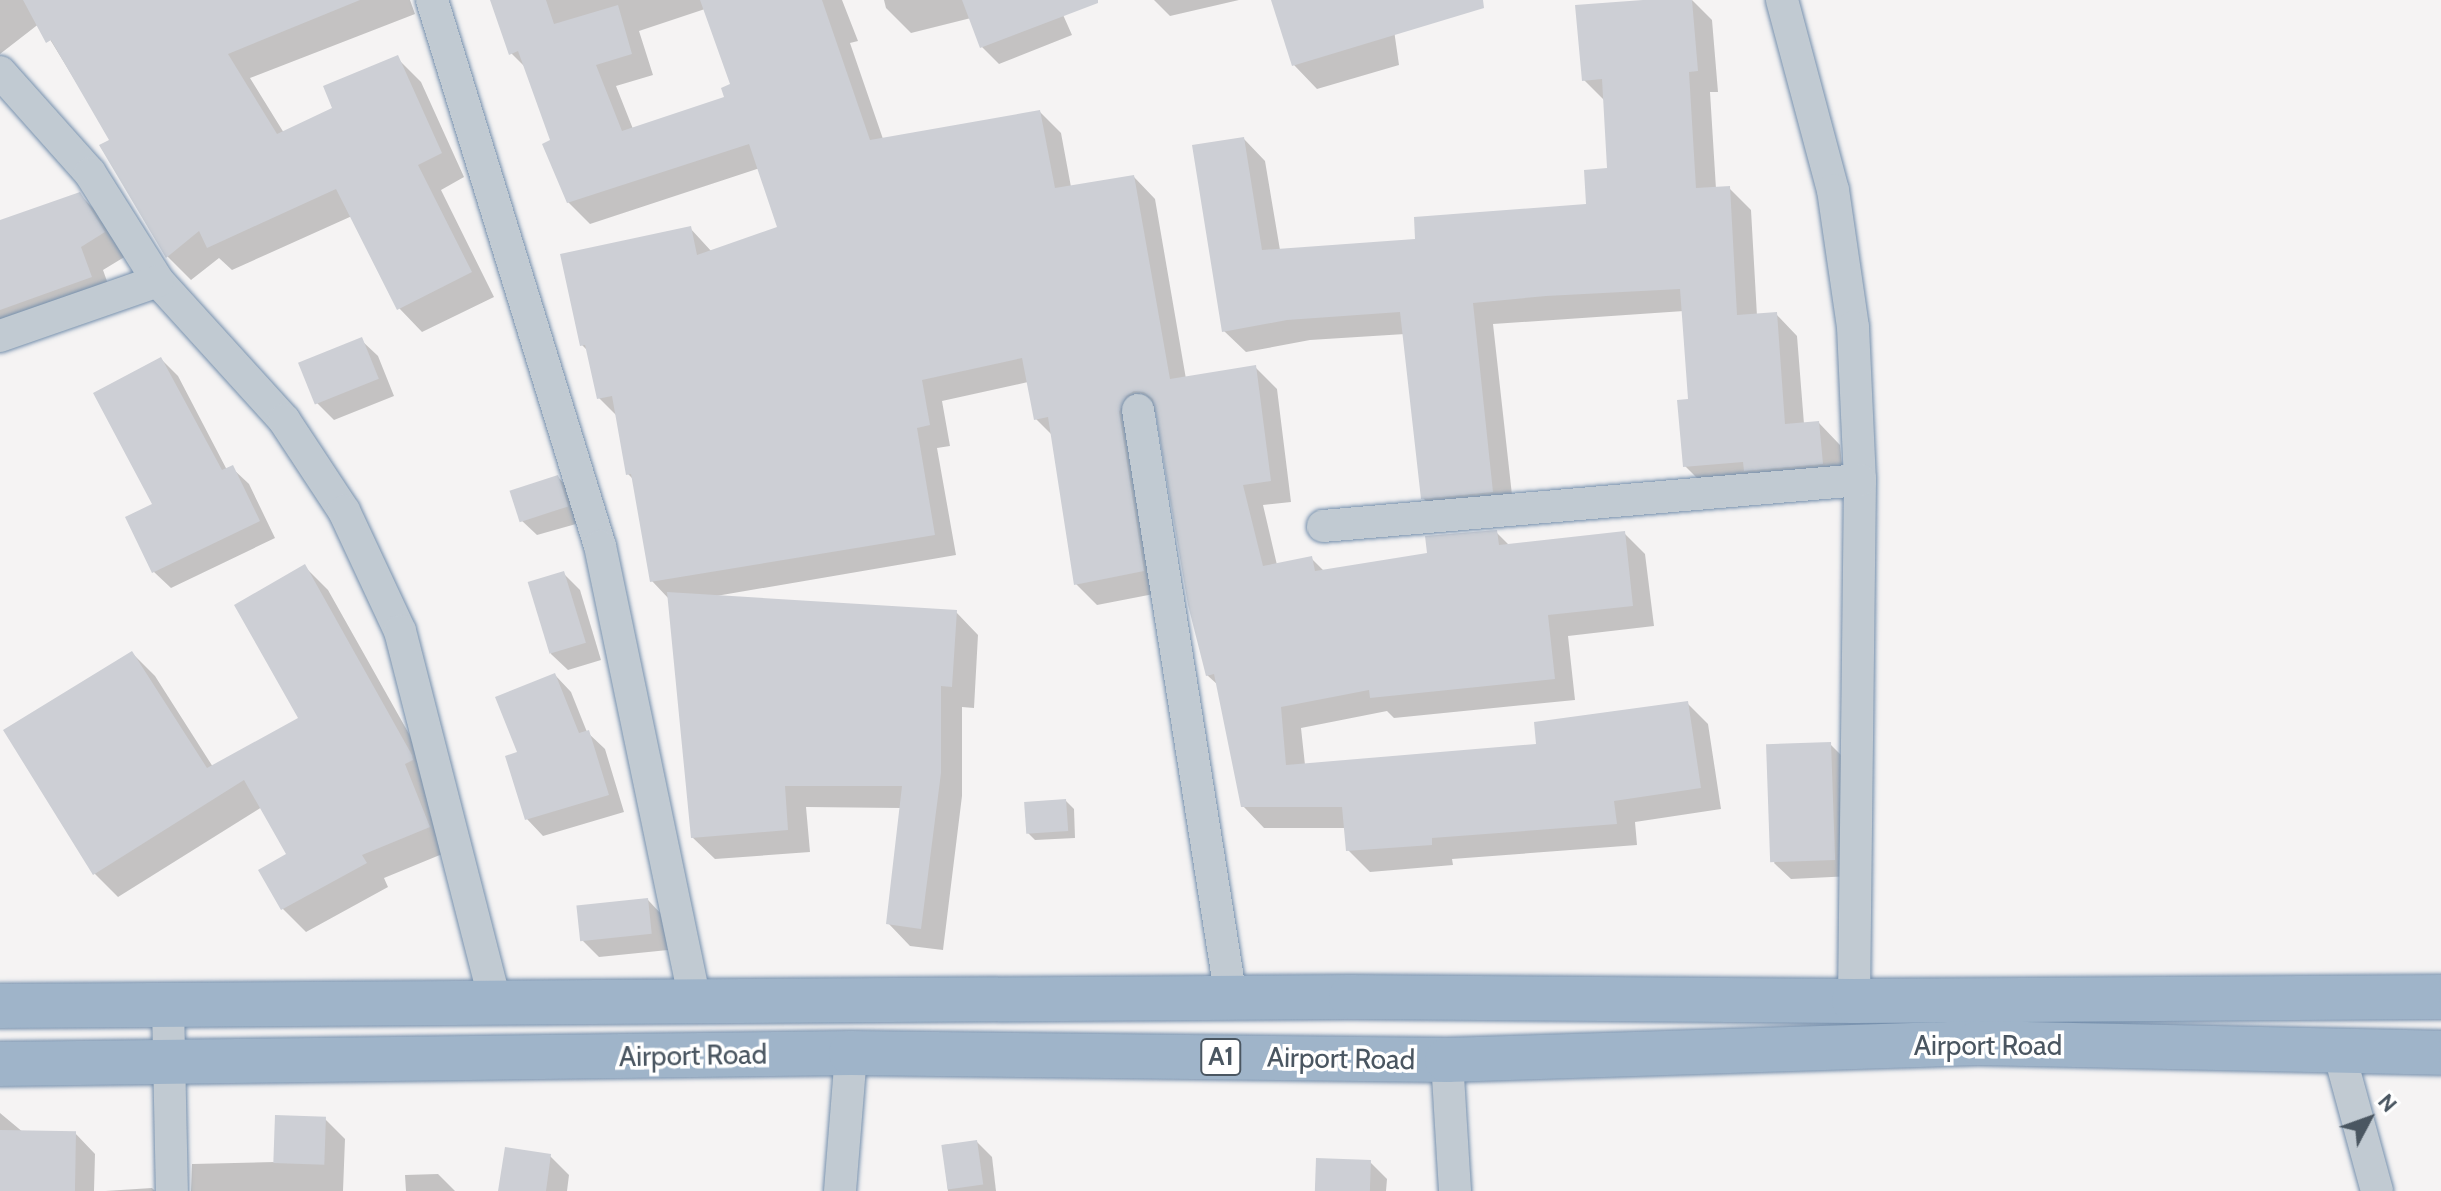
<!DOCTYPE html>
<style>
body{margin:0}
#map{position:relative;width:2441px;height:1191px;overflow:hidden;background:#f5f3f3;font-family:Cabin,sans-serif}
div>[style]{position:absolute}
.shadow>*{inset:0;background:#0003}
.building>*{inset:0;background:#cdcfd5;transform-origin:0 0}
.roads{filter:drop-shadow(0 0 2px #7690ad) drop-shadow(0 0 2px #7690ad)}
.minor>*{height:32px;margin:-16px;padding:0 16px;transform-origin:16px;border-radius:16px;background:#c1cad2}
.trunk>*{height:44px;margin:-22px;padding:0 22px;transform-origin:22px;border-radius:22px;background:#9fb4c9}
span{translate:-50% -50%;white-space:nowrap;text-align:center;line-height:1.15;-webkit-text-stroke:7px #fff;paint-order:stroke}
.shield-label span{padding:2px 6px;background:#fff;border:2px solid;border-radius:6px;-webkit-text-stroke-width:0}
.shield-label{font-size:26px;color:#4a5661;font-weight:700}
.street-label{font-size:28px;color:#4a5661}
.north{position:absolute;left:2329px;top:1079px;width:80px;height:80px;-webkit-text-stroke:6px #fff;paint-order:stroke;rotate:49deg;font-size:22px;font-weight:700;line-height:32px;text-align:center;color:#4a5661}
.north::after{content:'';display:block;margin:auto;width:28px;height:36px;background:#4a5661;clip-path:polygon(50% 0,100% 100%,50% 72%,0 100%)}
</style>
<div id="map">
<div class="shadow">
<i style="clip-path:polygon(0 0,410px 0,415px 14px,250px 78px,284px 133px,335px 109px,397px 58px,421px 82px,464px 177px,441px 190px,494px 297px,422px 332px,399px 308px,352px 216px,232px 270px,219px 258px,191px 280px,167px 256px,112px 141px,40px 23px,0 54px)"></i>
<i style="clip-path:polygon(evenodd,492px 0,842px 0,858px 41px,850px 43px,883px 139px,1040px 112px,1061px 133px,1071px 187px,1134px 177px,1155px 199px,1186px 379px,1255px 367px,1277px 389px,1291px 502px,1263px 505px,1277px 565px,1311px 558px,1324px 571px,1429px 555px,1496px 532px,1510px 546px,1624px 533px,1645px 554px,1654px 626px,1568px 636px,1575px 700px,1394px 718px,1387px 711px,1301px 728px,1305px 765px,1538px 746px,1687px 703px,1708px 724px,1721px 809px,1635px 822px,1637px 845px,1452px 859px,1453px 865px,1370px 872px,1348px 850px,1346px 828px,1264px 828px,1243px 806px,1218px 685px,1207px 675px,1157px 412px,1146px 417px,1164px 592px,1097px 605px,1076px 584px,1052px 435px,1036px 419px,1028px 382px,942px 401px,950px 446px,937px 448px,956px 555px,716px 596px,956px 612px,978px 635px,974px 708px,962px 707px,962px 796px,943px 950px,910px 946px,888px 923px,901px 808px,806px 807px,810px 852px,715px 859px,692px 837px,669px 599px,652px 581px,634px 480px,628px 474px,618px 417px,599px 398px,588px 351px,582px 345px,690px 228px,712px 252px,780px 228px,760px 168px,590px 224px,568px 202px,552px 142px,527px 69px,511px 53px,492px 0,705px 9px,733px 86px,727px 98px,633px 129px,616px 86px,653px 75px,639px 31px,705px 9px)"></i>
<i style="clip-path:polygon(884px 0,1053px 0,1060px 8px,1072px 35px,999px 64px,982px 47px,971px 18px,911px 33px,886px 8px)"></i>
<i style="clip-path:polygon(1154px 0,1239px 0,1170px 16px)"></i>
<i style="clip-path:polygon(1273px 0,1438px 0,1391px 9px,1399px 65px,1317px 89px,1294px 65px)"></i>
<i style="clip-path:polygon(1668px 0,1692px 0,1712px 20px,1718px 92px,1710px 92px,1716px 189px,1729px 188px,1751px 210px,1757px 316px,1776px 314px,1797px 336px,1804px 424px,1819px 423px,1840px 445px,1844px 485px,1706px 487px,1685px 466px,1690px 401px,1684px 311px,1493px 324px,1514px 513px,1444px 519px,1423px 498px,1405px 334px,1310px 340px,1246px 352px,1224px 331px,1244px 139px,1265px 161px,1280px 250px,1418px 241px,1588px 205px,1609px 170px,1605px 101px,1584px 80px)"></i>
<i style="clip-path:polygon(79px 194px,103px 218px,126px 256px,103px 270px,114px 301px,0 341px,0 223px)"></i>
<i style="clip-path:polygon(361px 340px,378px 356px,394px 396px,334px 420px,317px 403px)"></i>
<i style="clip-path:polygon(161px 359px,178px 376px,227px 470px,232px 468px,249px 484px,275px 538px,171px 588px,154px 572px)"></i>
<i style="clip-path:polygon(558px 477px,574px 494px,583px 522px,537px 535px,520px 519px)"></i>
<i style="clip-path:polygon(305px 567px,328px 590px,435px 780px,452px 850px,384px 878px,388px 887px,306px 932px,283px 909px,261px 871px,289px 855px,262px 807px,118px 897px,95px 874px,5px 731px,132px 653px,155px 676px,213px 767px,301px 718px)"></i>
<i style="clip-path:polygon(563px 573px,580px 590px,601px 660px,568px 670px,551px 654px)"></i>
<i style="clip-path:polygon(555px 675px,571px 692px,587px 732px,605px 749px,624px 812px,543px 836px,527px 819px,520px 753px)"></i>
<i style="clip-path:polygon(1830px 744px,1847px 761px,1852px 876px,1791px 879px,1774px 863px)"></i>
<i style="clip-path:polygon(1066px 801px,1074px 809px,1075px 838px,1035px 840px,1027px 832px)"></i>
<i style="clip-path:polygon(648px 900px,664px 917px,668px 950px,599px 957px,582px 940px)"></i>
<i style="clip-path:polygon(0 1113px,24px 1133px,75px 1133px,95px 1154px,94px 1191px,0 1191px)"></i>
<i style="clip-path:polygon(325px 1119px,345px 1139px,343px 1191px,191px 1191px,192px 1164px,275px 1162px)"></i>
<i style="clip-path:polygon(977px 1142px,992px 1157px,996px 1191px,948px 1191px,943px 1145px)"></i>
<i style="clip-path:polygon(550px 1156px,569px 1175px,567px 1191px,500px 1191px)"></i>
<i style="clip-path:polygon(1370px 1162px,1387px 1179px,1386px 1191px,1317px 1191px)"></i>
<i style="clip-path:polygon(438px 1174px,455px 1191px,406px 1191px,405px 1175px)"></i>
<i style="clip-path:polygon(152px 1188px,155px 1191px,105px 1191px)"></i>
</div>
<div class="building">
<i style="clip-path:polygon(23px 0,360px 0,228px 54px,277px 134px,332px 108px,323px 86px,398px 55px,442px 153px,418px 165px,472px 272px,397px 310px,336px 189px,207px 248px,199px 231px,166px 258px,99px 145px,109px 140px,51px 40px,46px 43px)"></i>
<i style="clip-path:polygon(490px 0,546px 0,554px 24px,618px 5px,632px 54px,596px 65px,622px 131px,724px 97px,721px 88px,730px 84px,700px 0,822px 0,870px 140px,1040px 110px,1055px 188px,1134px 175px,1170px 379px,1256px 365px,1271px 481px,1243px 485px,1263px 566px,1312px 556px,1315px 571px,1427px 553px,1425px 536px,1497px 530px,1499px 545px,1625px 531px,1633px 606px,1548px 615px,1555px 679px,1370px 698px,1369px 690px,1281px 707px,1286px 765px,1536px 744px,1534px 722px,1688px 701px,1701px 788px,1614px 801px,1617px 824px,1432px 838px,1432px 845px,1346px 851px,1342px 807px,1241px 807px,1214px 674px,1206px 676px,1188px 605px,1153px 399px,1144px 392px,1134px 391px,1126px 396px,1119px 412px,1144px 571px,1074px 585px,1048px 417px,1034px 420px,1022px 358px,922px 380px,930px 425px,917px 428px,935px 535px,650px 582px,631px 474px,626px 475px,612px 396px,597px 399px,585px 345px,580px 346px,560px 254px,691px 226px,697px 255px,777px 227px,749px 144px,567px 203px,542px 144px,550px 140px,518px 51px,509px 55px)"></i>
<i style="clip-path:polygon(962px 0,1098px 0,1098px 3px,980px 48px)"></i>
<i style="clip-path:polygon(1271px 0,1483px 0,1484px 8px,1292px 66px)"></i>
<i style="clip-path:polygon(1643px 0,1692px 0,1698px 71px,1689px 72px,1696px 188px,1730px 186px,1737px 315px,1777px 312px,1785px 424px,1819px 421px,1823px 464px,1744px 471px,1743px 462px,1683px 467px,1677px 400px,1688px 399px,1680px 289px,1546px 296px,1473px 303px,1493px 492px,1421px 499px,1400px 312px,1287px 320px,1222px 332px,1192px 145px,1244px 137px,1262px 250px,1415px 239px,1414px 217px,1586px 204px,1584px 170px,1607px 168px,1602px 79px,1582px 81px,1575px 5px)"></i>
<i style="clip-path:polygon(80px 192px,105px 232px,81px 247px,92px 277px,0 310px,0 220px)"></i>
<i style="left:362px;top:337px;width:45px;height:69px;rotate:68deg"></i>
<i style="clip-path:polygon(161px 357px,222px 470px,233px 465px,260px 521px,152px 573px,125px 517px,152px 504px,93px 393px)"></i>
<i style="left:558px;top:475px;width:33px;height:51px;rotate:72deg"></i>
<i style="clip-path:polygon(305px 564px,412px 755px,413px 760px,405px 764px,430px 827px,362px 855px,367px 863px,281px 910px,258px 870px,286px 854px,244px 780px,93px 875px,3px 730px,132px 651px,207px 768px,298px 718px,234px 605px)"></i>
<i style="left:564px;top:571px;width:75px;height:38px;rotate:73deg"></i>
<i style="clip-path:polygon(667px 592px,957px 610px,952px 687px,941px 686px,941px 773px,921px 929px,886px 924px,902px 786px,785px 786px,788px 830px,691px 838px)"></i>
<i style="clip-path:polygon(555px 673px,579px 733px,589px 730px,609px 795px,525px 820px,505px 756px,517px 752px,495px 697px)"></i>
<i style="left:1831px;top:742px;width:118px;height:65px;rotate:88deg"></i>
<i style="left:1066px;top:799px;width:32px;height:42px;rotate:86deg"></i>
<i style="left:648px;top:898px;width:36px;height:72px;rotate:84deg"></i>
<i style="left:275px;top:1115px;width:51px;height:48px;rotate:2deg"></i>
<i style="left:0;top:1130px;width:76px;height:61px;rotate:1deg"></i>
<i style="left:977px;top:1140px;width:45px;height:36px;rotate:82deg"></i>
<i style="clip-path:polygon(505px 1147px,551px 1154px,546px 1191px,498px 1191px)"></i>
<i style="left:1316px;top:1158px;width:55px;height:33px;rotate:2deg"></i>
</div>
<div class="roads">
<div class="minor">
<i style="left:432px;top:0;width:571px;rotate:72.9deg"></i>
<i style="left:600px;top:546px;width:465px;rotate:78.2deg"></i>
<i style="left:1782px;top:0;width:197px;rotate:75deg"></i>
<i style="left:1833px;top:190px;width:138px;rotate:81.7deg"></i>
<i style="left:1853px;top:327px;width:153px;rotate:87.4deg"></i>
<i style="left:1860px;top:480px;width:521px;rotate:90.66deg"></i>
<i style="left:0;top:72px;width:135px;rotate:48.3deg"></i>
<i style="left:90px;top:173px;width:128px;rotate:57.8deg"></i>
<i style="left:158px;top:281px;width:188px;rotate:47.8deg"></i>
<i style="left:284px;top:420px;width:109px;rotate:56.6deg"></i>
<i style="left:344px;top:511px;width:132px;rotate:65deg"></i>
<i style="left:400px;top:631px;width:383px;rotate:75.6deg"></i>
<i style="left:0;top:336px;width:167px;rotate:-19.2deg"></i>
<i style="left:1138px;top:410px;width:595px;rotate:81.01deg"></i>
<i style="left:1323px;top:526px;width:539px;rotate:-4.9deg"></i>
<i style="left:168px;top:1005px;width:186px;rotate:88.8deg"></i>
<i style="left:2339px;top:1052px;width:144px;rotate:74.7deg"></i>
<i style="left:1447px;top:1060px;width:131px;rotate:86.5deg"></i>
<i style="left:840px;top:1191px;width:138px;rotate:-85.4deg"></i>
</div>
<div class="trunk">
<i style="left:0;top:1006px;width:1351px;rotate:-0.38deg"></i>
<i style="left:1351px;top:997px;width:503px;rotate:0.46deg"></i>
<i style="left:1854px;top:1001px;width:587px;rotate:-0.39deg"></i>
<i style="left:0;top:1064px;width:851px;rotate:-0.74deg"></i>
<i style="left:851px;top:1053px;width:596px;rotate:0.67deg"></i>
<i style="left:1447px;top:1060px;width:531px;rotate:-1.83deg"></i>
<i style="left:1978px;top:1043px;width:463px;rotate:1.2deg"></i>
</div>
</div>
<div class="shield-label">
<span style="left:1221px;top:1057px">A1</span>
</div>
<div class="street-label">
<span style="left:1988px;top:1045px">Airport Road</span>
<span style="left:693px;top:1055px;rotate:-1deg">Airport Road</span>
<span style="left:1341px;top:1058px;rotate:1deg">Airport Road</span>
</div>
<div class="north">N</div>
</div>
